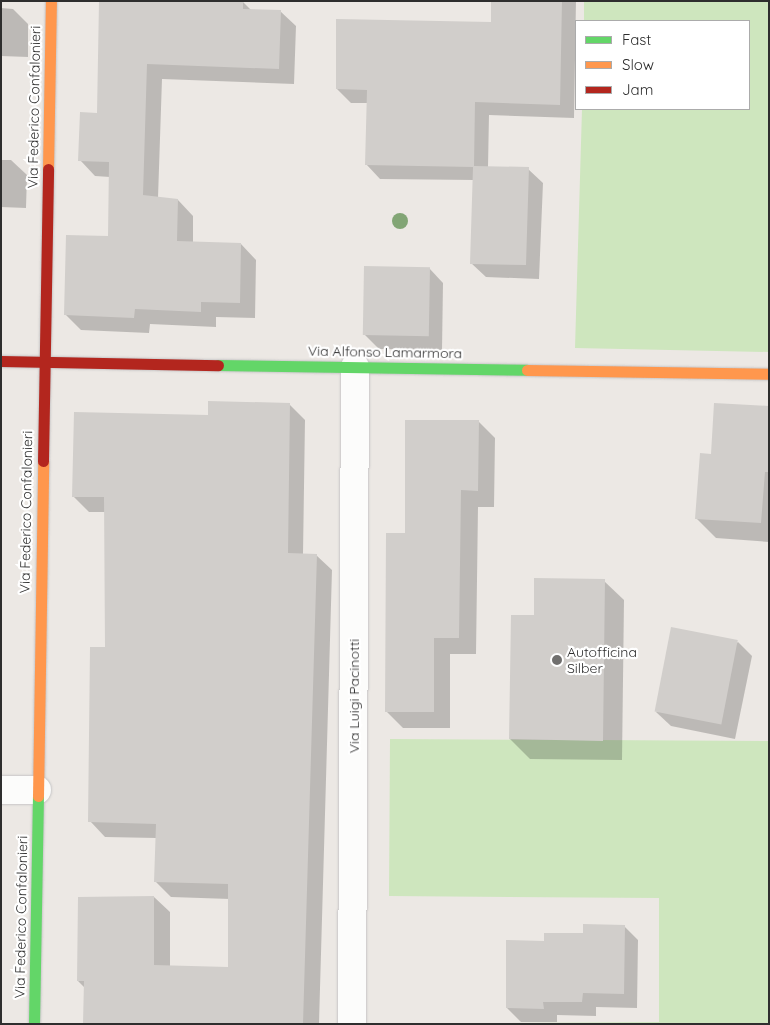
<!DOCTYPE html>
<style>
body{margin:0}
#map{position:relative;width:770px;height:1025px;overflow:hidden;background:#ece8e4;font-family:Quicksand,sans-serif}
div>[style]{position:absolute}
.green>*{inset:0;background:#cee6be}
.shadow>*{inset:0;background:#0003}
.building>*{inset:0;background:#d1cecb;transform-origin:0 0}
.roads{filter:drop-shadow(0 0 1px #c5c4c5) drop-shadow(0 0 1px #c5c4c5)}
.street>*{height:28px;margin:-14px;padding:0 14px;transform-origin:14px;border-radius:14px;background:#fcfcfb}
.fast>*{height:11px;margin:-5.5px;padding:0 5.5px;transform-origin:5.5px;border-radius:5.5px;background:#63d668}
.slow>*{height:11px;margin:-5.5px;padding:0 5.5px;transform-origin:5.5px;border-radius:5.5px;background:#ff974d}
.jam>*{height:11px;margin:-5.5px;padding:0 5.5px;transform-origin:5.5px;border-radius:5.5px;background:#b3261e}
.trees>*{width:16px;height:16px;margin:-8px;border-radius:50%;background:#82a575}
.dots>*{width:14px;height:14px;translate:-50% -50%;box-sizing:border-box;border:2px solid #fff;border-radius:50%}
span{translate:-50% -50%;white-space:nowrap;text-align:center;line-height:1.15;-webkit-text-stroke:4.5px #fff;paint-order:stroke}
.street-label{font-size:14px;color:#2e2e2e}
.poi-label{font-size:14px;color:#2e2e2e}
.left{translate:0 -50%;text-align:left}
.frame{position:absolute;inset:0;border:2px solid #2e2e2e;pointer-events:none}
.legend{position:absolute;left:575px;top:20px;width:175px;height:90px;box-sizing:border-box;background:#fff;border:1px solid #ababab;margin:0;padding:6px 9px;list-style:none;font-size:15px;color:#2e2e2e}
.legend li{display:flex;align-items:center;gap:10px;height:25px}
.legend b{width:25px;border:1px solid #ababab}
</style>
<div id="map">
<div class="green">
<i style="clip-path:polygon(584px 1px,769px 1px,769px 352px,575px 348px,582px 109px,749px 109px,749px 21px,584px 21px)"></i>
<i style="clip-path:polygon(390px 739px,769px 741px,769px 1024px,386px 1024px,659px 1022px,659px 898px,389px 896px)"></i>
</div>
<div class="shadow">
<i style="clip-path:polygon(101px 1px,243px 2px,251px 10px,280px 11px,296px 26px,294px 84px,162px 79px,158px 198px,178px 200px,193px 216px,193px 243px,241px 244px,256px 260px,255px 318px,216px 317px,216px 327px,150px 324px,149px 333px,81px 330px,66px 315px,109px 238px,110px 177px,95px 176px,80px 160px,98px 114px)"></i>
<i style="clip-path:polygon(493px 1px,576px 1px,574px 118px,489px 115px,488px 167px,528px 169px,543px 183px,539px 279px,486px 277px,471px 263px,474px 180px,380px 179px,366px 164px,368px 103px,351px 103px,337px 89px,492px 24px)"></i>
<i style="clip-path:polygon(1px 8px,13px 9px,28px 24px,28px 57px,1px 56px)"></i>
<i style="clip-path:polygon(1px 160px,11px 160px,27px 175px,26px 208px,1px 207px)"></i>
<i style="clip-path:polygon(429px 268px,443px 283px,442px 350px,379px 349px,365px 335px)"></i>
<i style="clip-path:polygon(289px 404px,305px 420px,303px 555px,316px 555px,332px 570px,319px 1024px,84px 1024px,85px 988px,78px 981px,154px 897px,170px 912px,170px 967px,229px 968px,230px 899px,171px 897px,156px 882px,156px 838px,105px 837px,90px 821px,106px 648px,105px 512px,89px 512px,73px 496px,209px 416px)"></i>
<i style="clip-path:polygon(769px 407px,769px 542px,716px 538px,696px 518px,712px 455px)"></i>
<i style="clip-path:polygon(478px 421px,495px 438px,494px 507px,478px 507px,476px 654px,450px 654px,450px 728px,403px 728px,386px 711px,406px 535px)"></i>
<i style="clip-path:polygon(604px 581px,624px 600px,622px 760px,530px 759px,510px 739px,535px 617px)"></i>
<i style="clip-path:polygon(738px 642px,752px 656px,735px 739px,671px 726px,656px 712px)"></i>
<i style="clip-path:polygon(624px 926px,638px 940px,637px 1008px,596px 1007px,596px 1016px,557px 1015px,557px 1022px,521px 1022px,507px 1008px,545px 942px)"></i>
</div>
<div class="building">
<i style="clip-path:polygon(99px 1px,243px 1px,243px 9px,281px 10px,279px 69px,147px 64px,143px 195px,178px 199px,177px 241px,241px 243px,240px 303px,201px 302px,201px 312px,135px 309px,134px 318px,64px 315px,66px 235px,108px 236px,109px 162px,78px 161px,80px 112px,97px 113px)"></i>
<i style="clip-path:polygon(491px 1px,562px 1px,560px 105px,475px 102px,474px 166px,529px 167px,526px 265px,470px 264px,473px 167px,365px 165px,367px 90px,336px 89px,336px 19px,491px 22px)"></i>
<i style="left:364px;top:266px;width:66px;height:69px;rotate:1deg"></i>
<i style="clip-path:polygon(208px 401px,290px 403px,288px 553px,317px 554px,303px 1024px,83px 1024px,84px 981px,77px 981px,78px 897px,154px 896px,154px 965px,228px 967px,228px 884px,154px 882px,156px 824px,88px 822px,90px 647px,105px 647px,104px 497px,72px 497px,74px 412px,208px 415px)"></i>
<i style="clip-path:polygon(714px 403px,769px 406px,769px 472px,765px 472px,761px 523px,695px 519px,700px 453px,711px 454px)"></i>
<i style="clip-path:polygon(405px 420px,479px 420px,478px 491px,461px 490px,459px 638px,434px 638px,434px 712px,385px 712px,386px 533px,405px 533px)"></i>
<i style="clip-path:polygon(534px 578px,605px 579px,603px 741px,509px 739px,511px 615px,534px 615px)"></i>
<i style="left:671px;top:627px;width:68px;height:86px;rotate:11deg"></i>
<i style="clip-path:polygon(583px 924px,625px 925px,624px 994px,583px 993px,582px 1002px,543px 1002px,544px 1009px,506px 1008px,506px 940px,544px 941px,544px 933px,583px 933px)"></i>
</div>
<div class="roads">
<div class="street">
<i style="left:1px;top:790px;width:36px"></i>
<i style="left:352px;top:1024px;width:657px;rotate:-89.74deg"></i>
</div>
<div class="fast">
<i style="left:218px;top:365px;width:309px;rotate:0.9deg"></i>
<i style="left:34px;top:1024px;width:228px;rotate:-89deg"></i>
</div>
<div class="slow">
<i style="left:48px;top:169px;width:168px;rotate:-89deg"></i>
<i style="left:527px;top:370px;width:242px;rotate:0.9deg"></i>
<i style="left:38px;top:796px;width:335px;rotate:-89.1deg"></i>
</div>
<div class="jam">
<i style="left:1px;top:361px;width:217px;rotate:1.1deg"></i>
<i style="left:43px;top:461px;width:292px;rotate:-89deg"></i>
</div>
</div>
<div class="trees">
<i style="left:400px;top:221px"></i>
</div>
<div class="dots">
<i style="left:557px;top:660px;background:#706f6e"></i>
</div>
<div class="street-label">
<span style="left:34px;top:107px;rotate:-89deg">Via Federico Confalonieri</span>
<span style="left:385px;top:352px;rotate:1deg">Via Alfonso Lamarmora</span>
<span style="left:26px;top:512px;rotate:-89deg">Via Federico Confalonieri</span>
<span style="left:354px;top:696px;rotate:-90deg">Via Luigi Pacinotti</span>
<span style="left:21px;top:917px;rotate:-89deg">Via Federico Confalonieri</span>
</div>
<div class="poi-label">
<span class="left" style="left:567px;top:660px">Autofficina<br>Silber</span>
</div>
<div class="frame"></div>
<ul class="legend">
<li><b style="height:6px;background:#63d668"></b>Fast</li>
<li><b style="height:6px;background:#ff974d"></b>Slow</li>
<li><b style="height:6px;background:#b3261e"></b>Jam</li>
</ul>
</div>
